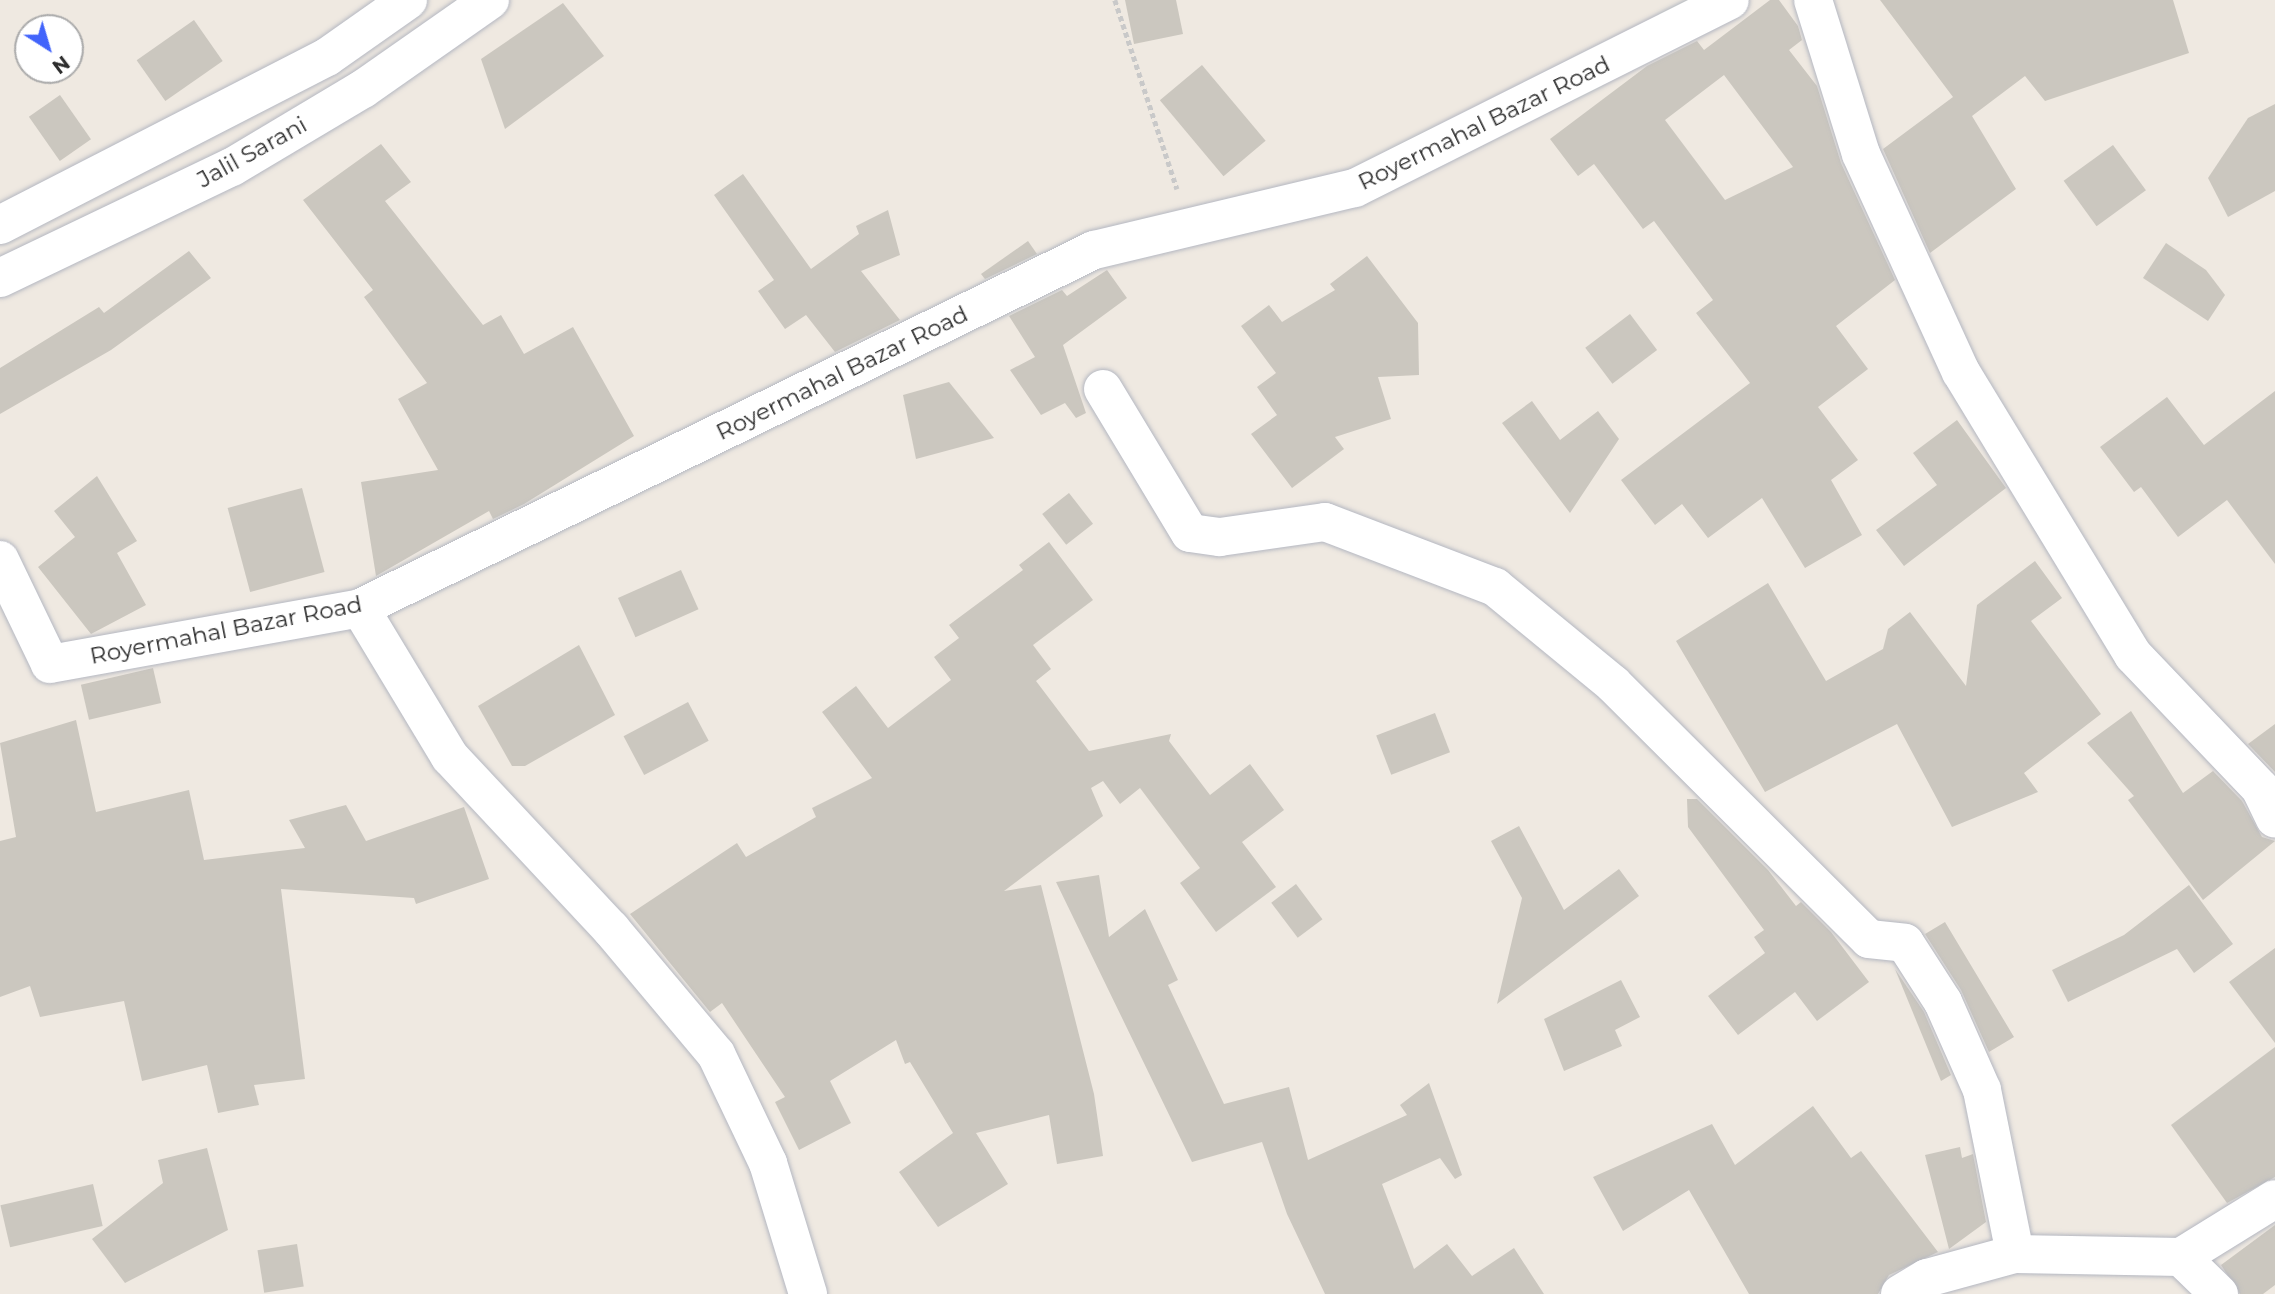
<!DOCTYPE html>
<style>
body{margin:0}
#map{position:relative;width:2275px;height:1294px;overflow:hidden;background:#efe9e1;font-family:Montserrat,sans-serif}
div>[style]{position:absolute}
.building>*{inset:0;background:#cbc7bf;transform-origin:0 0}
.path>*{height:4.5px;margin-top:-2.25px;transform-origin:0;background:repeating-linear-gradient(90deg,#c9c9c9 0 5px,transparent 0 8.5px)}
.roads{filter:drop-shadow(0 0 2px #b4b7c1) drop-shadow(0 0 2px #b4b7c1)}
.minor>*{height:38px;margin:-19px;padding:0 19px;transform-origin:19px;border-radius:19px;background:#fff}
.secondary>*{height:38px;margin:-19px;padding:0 19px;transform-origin:19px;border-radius:19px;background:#fff}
span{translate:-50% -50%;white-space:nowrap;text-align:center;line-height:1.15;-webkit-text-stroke:7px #fff;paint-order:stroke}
.street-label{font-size:23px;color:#2e2e2e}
.north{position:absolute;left:14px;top:14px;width:70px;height:70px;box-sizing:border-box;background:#fff;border:2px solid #ababab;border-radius:50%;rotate:143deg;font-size:19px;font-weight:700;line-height:28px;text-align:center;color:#2e2e2e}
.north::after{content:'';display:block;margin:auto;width:24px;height:32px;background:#4264fb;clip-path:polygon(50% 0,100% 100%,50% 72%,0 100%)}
</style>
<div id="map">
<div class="building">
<i style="clip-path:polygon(1125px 0,1176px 0,1183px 34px,1134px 44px)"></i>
<i style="clip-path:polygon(evenodd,1770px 0,1779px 0,1798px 26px,1802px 40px,1789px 50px,1817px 86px,1841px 163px,1895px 280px,1836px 326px,1868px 369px,1818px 407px,1858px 460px,1831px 480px,1862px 535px,1805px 568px,1762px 498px,1708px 538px,1682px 504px,1655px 525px,1621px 480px,1750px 383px,1696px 313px,1713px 300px,1654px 221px,1643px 229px,1594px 164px,1578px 176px,1550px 139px,1647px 66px,1697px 41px,1704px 50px,1770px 0,1724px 75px,1793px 167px,1725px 200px,1665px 120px,1724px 75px)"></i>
<i style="clip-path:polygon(1880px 0,2173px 0,2189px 53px,2045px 101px,2025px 76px,1972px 116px,2016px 189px,1930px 253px,1883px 149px,1953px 97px)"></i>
<i style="clip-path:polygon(563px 3px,604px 56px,505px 129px,481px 59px)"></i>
<i style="left:194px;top:20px;width:50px;height:70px;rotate:55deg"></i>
<i style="left:1202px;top:65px;width:99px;height:55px;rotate:50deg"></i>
<i style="left:60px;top:95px;width:54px;height:38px;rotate:55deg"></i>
<i style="clip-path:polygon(2275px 104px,2275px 191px,2228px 217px,2208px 178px,2248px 118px)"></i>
<i style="clip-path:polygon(381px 144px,411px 182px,385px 201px,483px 325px,501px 315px,524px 354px,573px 327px,634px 436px,524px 504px,493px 519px,489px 511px,376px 576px,361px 482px,438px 470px,398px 399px,427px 383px,364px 297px,373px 290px,303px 200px)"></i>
<i style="left:2113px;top:145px;width:56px;height:61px;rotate:54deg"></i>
<i style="clip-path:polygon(743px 174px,811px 269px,859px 234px,856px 226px,888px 210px,900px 255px,861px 271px,900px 320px,835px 352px,806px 315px,785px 329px,758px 291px,774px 280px,714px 195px)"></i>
<i style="clip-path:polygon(1028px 241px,1037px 254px,985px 279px,981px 274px)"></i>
<i style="clip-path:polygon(2166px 243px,2206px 270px,2225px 295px,2208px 321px,2143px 278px)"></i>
<i style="clip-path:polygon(189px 251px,211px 278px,111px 350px,0 414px,0 368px,99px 307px,104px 313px)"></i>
<i style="clip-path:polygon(1367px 256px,1418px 323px,1419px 375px,1378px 377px,1391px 419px,1335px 437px,1344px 449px,1292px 488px,1251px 434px,1277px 415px,1257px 387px,1276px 373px,1241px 326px,1269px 305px,1282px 322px,1335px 290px,1330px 284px)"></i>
<i style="clip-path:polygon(1107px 270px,1127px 298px,1063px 345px,1086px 413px,1076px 418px,1065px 403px,1041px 415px,1010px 370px,1035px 357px,1009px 316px,1062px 290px,1067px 296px)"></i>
<i style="left:1630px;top:314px;width:45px;height:56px;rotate:53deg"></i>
<i style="clip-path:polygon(949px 382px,994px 438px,916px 459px,903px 395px)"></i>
<i style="clip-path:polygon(2275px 391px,2275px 564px,2227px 500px,2178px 537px,2141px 487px,2134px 492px,2100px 447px,2167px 397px,2204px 445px)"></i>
<i style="clip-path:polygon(1532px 401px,1560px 440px,1598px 411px,1619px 439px,1570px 513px,1502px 423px)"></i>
<i style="clip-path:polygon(1957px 420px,2006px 488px,1904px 566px,1876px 530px,1937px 485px,1913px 453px)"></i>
<i style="clip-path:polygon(97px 476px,137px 541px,117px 553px,146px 605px,91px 634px,38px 567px,75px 537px,54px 511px)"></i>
<i style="left:302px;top:488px;width:87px;height:77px;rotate:75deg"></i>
<i style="left:1069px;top:493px;width:39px;height:34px;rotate:52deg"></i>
<i style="clip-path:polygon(1049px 542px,1093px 600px,1033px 645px,1051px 669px,1036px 681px,1089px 751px,1171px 734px,1169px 741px,1210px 795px,1250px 764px,1284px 810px,1242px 842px,1276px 887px,1216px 932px,1180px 883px,1200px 868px,1140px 788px,1120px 804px,1103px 781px,1091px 788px,1103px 816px,1004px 891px,1041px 885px,1094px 1094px,1103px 1156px,1057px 1164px,1049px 1115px,976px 1133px,1008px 1184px,938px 1227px,899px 1172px,953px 1133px,910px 1062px,905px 1064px,896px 1040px,830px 1081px,851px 1123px,799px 1150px,775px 1102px,785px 1097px,722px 1003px,710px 1012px,630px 914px,737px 843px,746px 857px,816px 817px,812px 808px,872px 778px,822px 712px,856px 686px,888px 728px,951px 680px,934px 657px,959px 638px,949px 625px,1023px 570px,1019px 565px)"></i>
<i style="clip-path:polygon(2035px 561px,2062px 598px,2031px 621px,2101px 714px,2024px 773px,2038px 792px,1952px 827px,1897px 724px,1765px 792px,1676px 641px,1768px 583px,1826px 681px,1883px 649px,1888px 629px,1910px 612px,1966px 686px,1977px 605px)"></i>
<i style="left:681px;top:570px;width:43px;height:69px;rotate:66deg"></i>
<i style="clip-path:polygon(579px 645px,615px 715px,525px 766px,512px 766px,478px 706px)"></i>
<i style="left:153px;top:668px;width:36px;height:74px;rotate:77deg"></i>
<i style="left:688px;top:702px;width:44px;height:73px;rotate:62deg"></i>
<i style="clip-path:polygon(2131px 711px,2183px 793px,2213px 771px,2242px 801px,2262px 837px,2275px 841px,2203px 900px,2128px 800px,2134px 796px,2087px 743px)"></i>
<i style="left:1435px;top:713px;width:42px;height:63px;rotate:69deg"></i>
<i style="clip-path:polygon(76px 720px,96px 812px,189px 790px,204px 860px,305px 848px,289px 820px,346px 805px,366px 841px,464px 807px,489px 879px,416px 904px,414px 898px,281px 889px,305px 1079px,254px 1085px,259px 1105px,218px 1113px,207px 1065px,142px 1081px,124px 1001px,40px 1017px,30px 986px,0 997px,0 841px,16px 837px,0 743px)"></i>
<i style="clip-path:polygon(2275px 724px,2275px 772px,2248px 744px)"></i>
<i style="clip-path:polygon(1687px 799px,1697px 799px,1768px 870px,1796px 906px,1801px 902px,1831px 932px,1869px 982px,1817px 1021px,1795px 992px,1738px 1035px,1708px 996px,1765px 953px,1754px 937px,1764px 930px,1688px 827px)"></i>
<i style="clip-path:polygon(1519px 826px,1564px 910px,1619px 869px,1639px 896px,1497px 1004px,1522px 898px,1491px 841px)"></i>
<i style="clip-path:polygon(1099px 875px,1109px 937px,1145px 909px,1178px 980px,1168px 985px,1224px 1104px,1289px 1087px,1308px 1160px,1407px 1115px,1400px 1105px,1429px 1083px,1462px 1175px,1455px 1179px,1440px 1158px,1382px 1184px,1414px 1269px,1447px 1244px,1472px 1276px,1514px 1248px,1544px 1294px,1325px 1294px,1287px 1214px,1262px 1142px,1192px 1162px,1056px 882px)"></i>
<i style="left:1296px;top:884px;width:44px;height:31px;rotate:53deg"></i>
<i style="clip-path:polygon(2189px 885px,2233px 944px,2194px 973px,2177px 949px,2068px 1002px,2052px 970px,2124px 935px)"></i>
<i style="clip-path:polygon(1945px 922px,2014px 1037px,1989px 1052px,1961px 990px,1925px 934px)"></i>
<i style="clip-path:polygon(2275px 948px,2275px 1043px,2229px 982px)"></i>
<i style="clip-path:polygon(1895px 969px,1924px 1012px,1951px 1075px,1941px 1081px)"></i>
<i style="clip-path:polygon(1621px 980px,1640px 1017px,1615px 1030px,1622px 1046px,1564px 1071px,1544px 1019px)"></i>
<i style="clip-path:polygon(2275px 1047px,2275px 1177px,2227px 1203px,2171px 1125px)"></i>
<i style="clip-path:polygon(1813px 1106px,1851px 1158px,1861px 1151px,1938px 1252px,1889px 1275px,1878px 1294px,1749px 1294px,1689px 1190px,1623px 1231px,1593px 1177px,1712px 1124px,1735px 1165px)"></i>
<i style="clip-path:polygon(1960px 1147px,1962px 1158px,1973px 1154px,1986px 1222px,1949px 1249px,1925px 1155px)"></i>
<i style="clip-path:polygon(207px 1148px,228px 1230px,125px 1283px,92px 1239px,163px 1183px,158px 1160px)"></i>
<i style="left:93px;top:1184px;width:43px;height:95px;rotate:77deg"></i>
<i style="clip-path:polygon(2275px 1225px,2275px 1285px,2263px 1294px,2240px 1294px,2221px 1265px)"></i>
<i style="left:297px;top:1244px;width:43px;height:40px;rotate:81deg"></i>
</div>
<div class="path">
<i style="left:1115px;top:0;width:199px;rotate:71.8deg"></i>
</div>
<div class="roads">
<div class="minor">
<i style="left:1813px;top:0;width:161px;rotate:72.7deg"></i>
<i style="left:1861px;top:154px;width:240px;rotate:65.4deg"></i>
<i style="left:1961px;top:372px;width:331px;rotate:58.7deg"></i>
<i style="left:2133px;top:655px;width:184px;rotate:46.3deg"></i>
<i style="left:2260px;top:788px;width:34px;rotate:64deg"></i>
<i style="left:1103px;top:389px;width:168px;rotate:58.9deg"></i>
<i style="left:1190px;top:533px;width:30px;rotate:8deg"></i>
<i style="left:1220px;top:537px;width:106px;rotate:-8.1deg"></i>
<i style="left:1325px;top:522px;width:182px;rotate:20.9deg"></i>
<i style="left:1495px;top:587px;width:153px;rotate:39.4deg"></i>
<i style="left:1613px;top:684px;width:361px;rotate:44.9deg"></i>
<i style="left:1869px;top:939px;width:36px;rotate:6deg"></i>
<i style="left:1905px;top:943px;width:70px;rotate:57.2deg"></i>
<i style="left:1943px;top:1002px;width:96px;rotate:66.1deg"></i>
<i style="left:1982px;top:1090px;width:167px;rotate:78.6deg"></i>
<i style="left:0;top:560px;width:115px;rotate:64.3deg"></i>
<i style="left:50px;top:664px;width:315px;rotate:-10.2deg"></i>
<i style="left:360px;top:608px;width:817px;rotate:-26deg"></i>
<i style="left:1094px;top:250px;width:268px;rotate:-13.4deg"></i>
<i style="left:1355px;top:188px;width:419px;rotate:-26.6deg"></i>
<i style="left:360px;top:608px;width:174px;rotate:58.9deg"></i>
<i style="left:450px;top:757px;width:236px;rotate:46.9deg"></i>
<i style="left:611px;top:929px;width:163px;rotate:50deg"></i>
<i style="left:716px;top:1054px;width:121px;rotate:64.5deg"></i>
<i style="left:768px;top:1163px;width:137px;rotate:73deg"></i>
<i style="left:1900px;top:1294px;width:31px;rotate:-31deg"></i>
<i style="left:1927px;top:1278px;width:91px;rotate:-15.3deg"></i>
<i style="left:2015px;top:1254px;width:166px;rotate:1deg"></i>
<i style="left:2219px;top:1294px;width:53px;rotate:-135.8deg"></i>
<i style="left:2181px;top:1257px;width:110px;rotate:-31.7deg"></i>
</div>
<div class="secondary">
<i style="left:0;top:225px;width:368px;rotate:-27.2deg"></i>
<i style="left:327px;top:57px;width:99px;rotate:-35.1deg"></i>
<i style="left:0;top:278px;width:257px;rotate:-25.6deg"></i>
<i style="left:232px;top:167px;width:152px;rotate:-30.8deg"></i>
<i style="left:363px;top:89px;width:155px;rotate:-35deg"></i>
</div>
</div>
<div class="street-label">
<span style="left:1484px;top:123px;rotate:-26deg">Royermahal Bazar Road</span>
<span style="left:252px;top:152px;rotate:-29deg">Jalil Sarani</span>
<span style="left:842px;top:373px;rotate:-26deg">Royermahal Bazar Road</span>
<span style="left:226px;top:630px;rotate:-11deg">Royermahal Bazar Road</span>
</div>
<div class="north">N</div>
</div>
